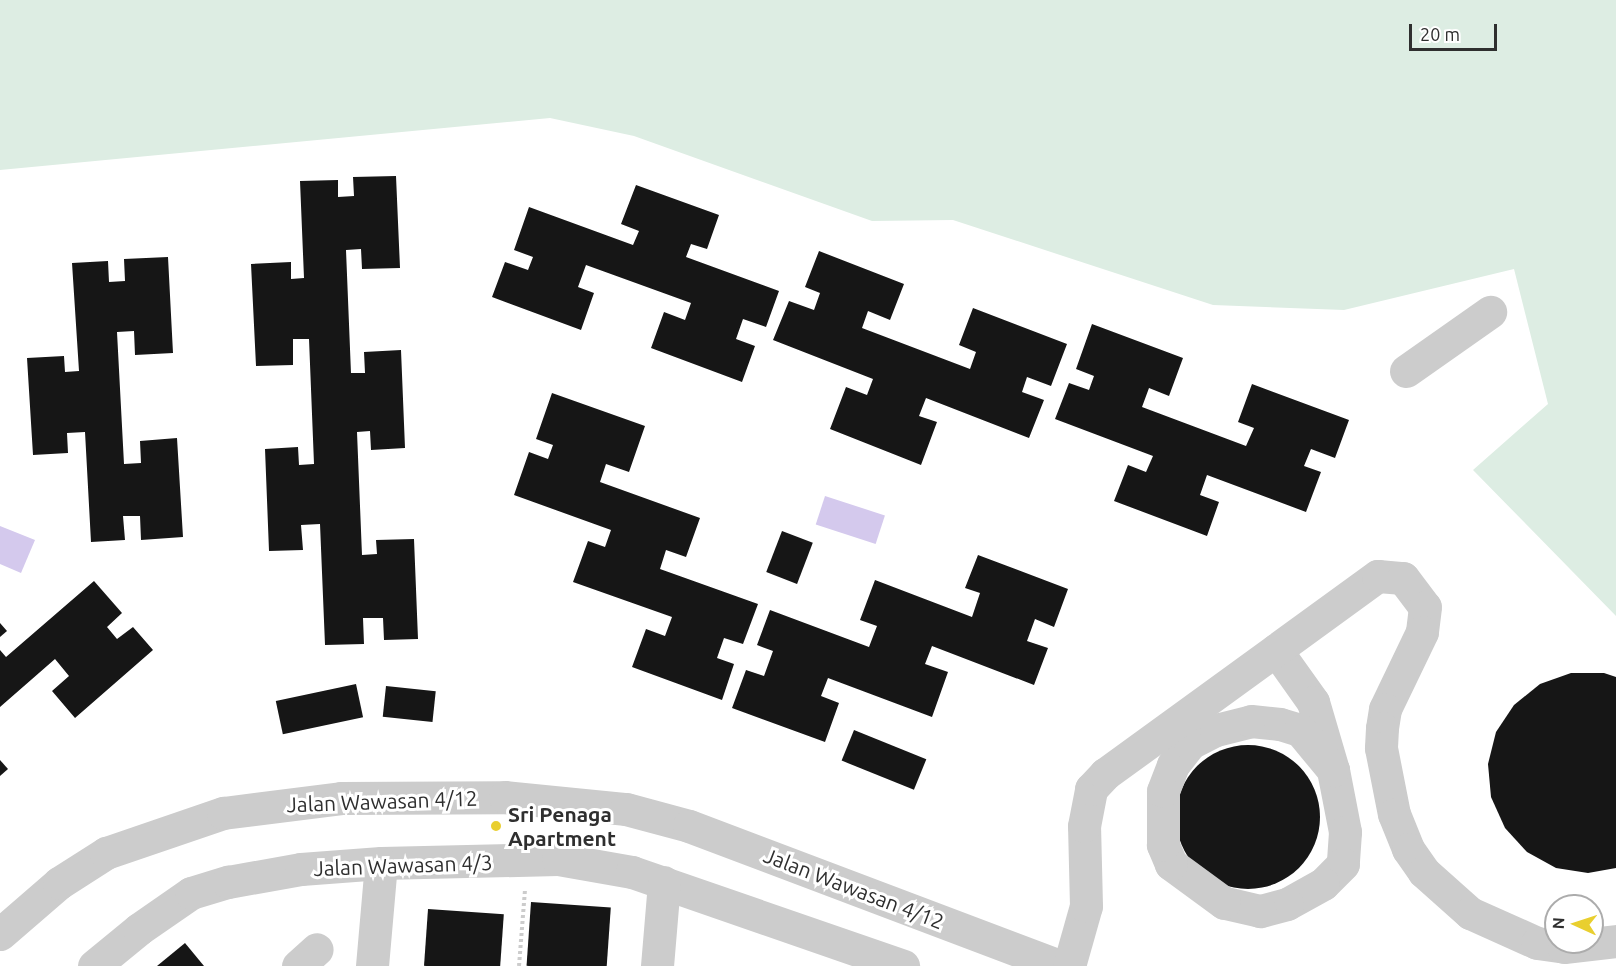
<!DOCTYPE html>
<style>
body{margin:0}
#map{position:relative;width:1616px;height:966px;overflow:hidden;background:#fff;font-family:Ubuntu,sans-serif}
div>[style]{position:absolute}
.green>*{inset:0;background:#ddede3}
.water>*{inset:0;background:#d4c9ed;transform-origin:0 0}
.building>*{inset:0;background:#161616;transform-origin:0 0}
.round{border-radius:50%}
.path>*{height:4px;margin-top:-2px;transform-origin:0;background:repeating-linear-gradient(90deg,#ccc 0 3px,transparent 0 6px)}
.minor>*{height:33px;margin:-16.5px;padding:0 16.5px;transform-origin:16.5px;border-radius:16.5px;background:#ccc}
.dots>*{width:16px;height:16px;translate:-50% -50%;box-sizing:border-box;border:3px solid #fff;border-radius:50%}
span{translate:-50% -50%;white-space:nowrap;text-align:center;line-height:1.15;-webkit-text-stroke:6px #fff;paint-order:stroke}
.street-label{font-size:21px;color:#2f2f2f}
.poi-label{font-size:21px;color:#2f2f2f;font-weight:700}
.left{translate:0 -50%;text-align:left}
.north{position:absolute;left:1544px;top:894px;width:60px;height:60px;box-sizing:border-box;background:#fff;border:2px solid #acacac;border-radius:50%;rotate:273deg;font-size:16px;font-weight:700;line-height:24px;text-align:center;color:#2f2f2f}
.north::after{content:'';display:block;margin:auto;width:21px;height:27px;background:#e9cf2f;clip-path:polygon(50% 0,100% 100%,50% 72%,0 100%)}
.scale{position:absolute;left:1409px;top:24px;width:88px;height:27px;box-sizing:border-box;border:3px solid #2f2f2f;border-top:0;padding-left:8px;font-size:18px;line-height:21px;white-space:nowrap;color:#2f2f2f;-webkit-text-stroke:4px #fff;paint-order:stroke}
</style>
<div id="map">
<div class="green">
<i style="clip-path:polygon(0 0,1616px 0,1616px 616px,1473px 470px,1548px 404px,1514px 269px,1344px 310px,1213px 305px,953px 220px,872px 221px,634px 136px,550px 118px,0 170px)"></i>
</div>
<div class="water">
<i style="left:825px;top:496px;width:63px;height:30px;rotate:18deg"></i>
<i style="clip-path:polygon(0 526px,35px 540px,21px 573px,0 564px)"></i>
</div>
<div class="building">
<i style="clip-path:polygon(396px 176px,400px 268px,362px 269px,361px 249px,346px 250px,351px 373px,365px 373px,364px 352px,401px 350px,405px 448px,371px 450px,370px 431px,357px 432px,362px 555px,377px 554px,376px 540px,414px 539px,418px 639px,384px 640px,383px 618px,363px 618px,364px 644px,325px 645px,320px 524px,301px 525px,303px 550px,269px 551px,265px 449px,298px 447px,299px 465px,314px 464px,309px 339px,293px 339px,293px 365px,256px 366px,251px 264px,291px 262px,291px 279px,304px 278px,300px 181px,338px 180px,338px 197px,354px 196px,353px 177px)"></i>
<i style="clip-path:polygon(636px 185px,719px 215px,707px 249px,691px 244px,686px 257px,779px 291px,766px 327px,743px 319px,736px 339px,755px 346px,742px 382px,651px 348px,664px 312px,685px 320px,691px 303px,586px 265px,578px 287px,594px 293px,581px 330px,492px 297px,505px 262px,528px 270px,533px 257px,514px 250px,529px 207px,633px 245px,639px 231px,621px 224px)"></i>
<i style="clip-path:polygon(819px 251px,904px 284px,890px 320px,868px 311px,862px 328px,970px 369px,976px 352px,959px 345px,973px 308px,1067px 344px,1051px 386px,1027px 377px,1022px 392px,1044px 400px,1029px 438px,926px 398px,919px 416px,937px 422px,921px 465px,830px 429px,846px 387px,867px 395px,873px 379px,773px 340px,789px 301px,814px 310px,820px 293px,805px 287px)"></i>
<i style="clip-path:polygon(168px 257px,173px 353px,135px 355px,134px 331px,117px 332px,124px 464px,141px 463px,140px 441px,177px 438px,183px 537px,141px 540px,140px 516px,123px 516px,125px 540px,91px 542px,85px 432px,67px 433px,68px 453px,33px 455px,27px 358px,64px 356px,65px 372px,79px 371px,72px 263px,108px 261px,109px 282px,125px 281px,124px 259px)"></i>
<i style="clip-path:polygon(1092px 324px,1183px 358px,1169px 396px,1149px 388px,1142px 407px,1246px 446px,1254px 428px,1238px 422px,1252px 384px,1349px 420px,1335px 458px,1311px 449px,1304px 466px,1321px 472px,1306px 512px,1207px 475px,1200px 495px,1219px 502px,1207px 536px,1114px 501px,1128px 465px,1146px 472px,1153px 456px,1055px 419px,1069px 383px,1089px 390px,1094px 376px,1076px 369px)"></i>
<i style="clip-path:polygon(552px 393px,645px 426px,629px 472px,606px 464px,600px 482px,700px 518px,686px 557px,666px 550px,660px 569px,758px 604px,743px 644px,724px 638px,717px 658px,734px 664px,722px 700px,632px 667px,646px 629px,665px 636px,672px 617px,573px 582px,588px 541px,605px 547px,611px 530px,514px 495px,529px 452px,548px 459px,553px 445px,536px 439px)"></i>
<i style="left:782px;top:531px;width:33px;height:44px;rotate:21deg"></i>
<i style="clip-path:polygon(978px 555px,1068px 589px,1054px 627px,1035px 619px,1027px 641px,1048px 648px,1034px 685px,932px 646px,925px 664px,948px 672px,932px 717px,828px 678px,821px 696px,839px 703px,825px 742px,732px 708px,746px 670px,764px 676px,773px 651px,757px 645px,770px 610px,869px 647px,877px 626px,860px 620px,875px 580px,972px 617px,980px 593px,965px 588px)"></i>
<i style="clip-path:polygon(94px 581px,122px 613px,107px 627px,117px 639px,133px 627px,153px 650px,75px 718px,52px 691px,69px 676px,55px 659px,0 707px,0 650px,6px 657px)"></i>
<i style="clip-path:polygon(0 623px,7px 631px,0 637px)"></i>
<i style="clip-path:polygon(1571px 673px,1604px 673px,1616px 677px,1616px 868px,1588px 873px,1556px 868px,1527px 852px,1505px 828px,1491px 797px,1488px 764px,1496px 732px,1514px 705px,1540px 684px)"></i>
<i style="left:356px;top:684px;width:34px;height:82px;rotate:78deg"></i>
<i style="left:386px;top:686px;width:50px;height:31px;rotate:6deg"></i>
<i style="left:854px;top:730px;width:78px;height:33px;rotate:22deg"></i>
<i class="round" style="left:1176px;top:745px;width:144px;height:144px"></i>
<i style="clip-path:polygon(0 760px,8px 769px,0 776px)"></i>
<i style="left:531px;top:902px;width:80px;height:64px;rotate:4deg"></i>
<i style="left:428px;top:909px;width:76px;height:57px;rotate:4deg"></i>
<i style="clip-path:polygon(185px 943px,204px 966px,157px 966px)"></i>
</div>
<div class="path">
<i style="left:519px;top:966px;width:77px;rotate:-85.5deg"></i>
</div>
<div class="minor">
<i style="left:1406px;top:371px;width:103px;rotate:-35.1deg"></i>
<i style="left:1276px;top:650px;width:64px;rotate:54.6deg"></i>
<i style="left:1313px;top:702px;width:71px;rotate:73.6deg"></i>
<i style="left:1333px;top:770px;width:63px;rotate:79deg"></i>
<i style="left:1345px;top:832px;width:32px;rotate:94deg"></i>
<i style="left:1343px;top:864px;width:28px;rotate:135deg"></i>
<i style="left:1323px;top:884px;width:41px;rotate:150.9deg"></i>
<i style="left:1287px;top:904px;width:28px;rotate:165deg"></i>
<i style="left:1260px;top:911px;width:37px;rotate:-167deg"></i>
<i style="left:1224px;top:903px;width:66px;rotate:-143.7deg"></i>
<i style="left:1171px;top:864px;width:21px;rotate:-113deg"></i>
<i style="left:1163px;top:845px;width:54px;rotate:-90deg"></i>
<i style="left:1163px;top:791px;width:28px;rotate:-69deg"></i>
<i style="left:1173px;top:765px;width:28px;rotate:-52deg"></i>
<i style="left:1190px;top:743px;width:29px;rotate:-27deg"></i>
<i style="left:1216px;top:730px;width:36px;rotate:-14deg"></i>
<i style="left:1251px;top:721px;width:29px;rotate:6deg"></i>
<i style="left:1280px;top:724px;width:21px;rotate:17deg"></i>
<i style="left:1300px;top:730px;width:52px;rotate:50.5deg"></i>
<i style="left:0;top:934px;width:78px;rotate:-40.8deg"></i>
<i style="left:59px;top:883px;width:56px;rotate:-32.6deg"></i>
<i style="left:106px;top:853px;width:124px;rotate:-18.9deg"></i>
<i style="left:223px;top:813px;width:119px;rotate:-7.2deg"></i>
<i style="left:341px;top:798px;width:164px;rotate:-0.3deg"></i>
<i style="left:505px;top:797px;width:122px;rotate:5.7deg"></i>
<i style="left:626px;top:809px;width:65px;rotate:15.1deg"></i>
<i style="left:689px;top:826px;width:396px;rotate:20.7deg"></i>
<i style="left:94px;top:966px;width:58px;rotate:-39.4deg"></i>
<i style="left:139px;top:929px;width:63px;rotate:-34.7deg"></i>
<i style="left:191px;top:893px;width:39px;rotate:-17deg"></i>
<i style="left:228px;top:882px;width:74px;rotate:-10.1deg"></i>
<i style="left:301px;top:869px;width:80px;rotate:-4.3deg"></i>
<i style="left:381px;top:863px;width:177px;rotate:-1.3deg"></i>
<i style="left:558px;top:859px;width:75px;rotate:10deg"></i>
<i style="left:632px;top:872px;width:287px;rotate:19.1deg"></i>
<i style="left:298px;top:966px;width:25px;rotate:-42deg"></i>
<i style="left:372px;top:966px;width:103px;rotate:-85deg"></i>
<i style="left:657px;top:966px;width:84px;rotate:-85.2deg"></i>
<i style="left:1069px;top:966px;width:62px;rotate:-74.2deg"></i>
<i style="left:1086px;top:906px;width:80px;rotate:-91.4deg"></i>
<i style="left:1084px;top:826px;width:38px;rotate:-79deg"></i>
<i style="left:1091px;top:789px;width:21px;rotate:-47deg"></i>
<i style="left:1105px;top:774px;width:337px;rotate:-36deg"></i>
<i style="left:1378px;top:576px;width:25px;rotate:5deg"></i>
<i style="left:1403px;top:578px;width:36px;rotate:53deg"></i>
<i style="left:1425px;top:607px;width:25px;rotate:97deg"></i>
<i style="left:1422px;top:632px;width:85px;rotate:115.7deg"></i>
<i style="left:1385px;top:709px;width:19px;rotate:99deg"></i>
<i style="left:1382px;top:728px;width:20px;rotate:93deg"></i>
<i style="left:1381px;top:748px;width:67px;rotate:78.9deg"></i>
<i style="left:1394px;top:814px;width:38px;rotate:68deg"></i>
<i style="left:1408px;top:849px;width:28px;rotate:55deg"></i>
<i style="left:1424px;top:872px;width:62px;rotate:41.7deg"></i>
<i style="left:1470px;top:913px;width:73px;rotate:24.1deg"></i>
<i style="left:1537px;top:943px;width:27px;rotate:8deg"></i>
<i style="left:1564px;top:947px;width:52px;rotate:-6.6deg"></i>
</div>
<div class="dots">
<i style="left:496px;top:826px;background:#e9cf2f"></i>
</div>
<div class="street-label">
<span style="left:382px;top:801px;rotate:-2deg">Jalan Wawasan 4/12</span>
<span style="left:403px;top:865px;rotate:-2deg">Jalan Wawasan 4/3</span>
<span style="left:854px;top:888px;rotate:21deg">Jalan Wawasan 4/12</span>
</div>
<div class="poi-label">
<span class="left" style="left:508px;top:826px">Sri Penaga<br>Apartment</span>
</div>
<div class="north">N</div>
<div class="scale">20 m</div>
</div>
